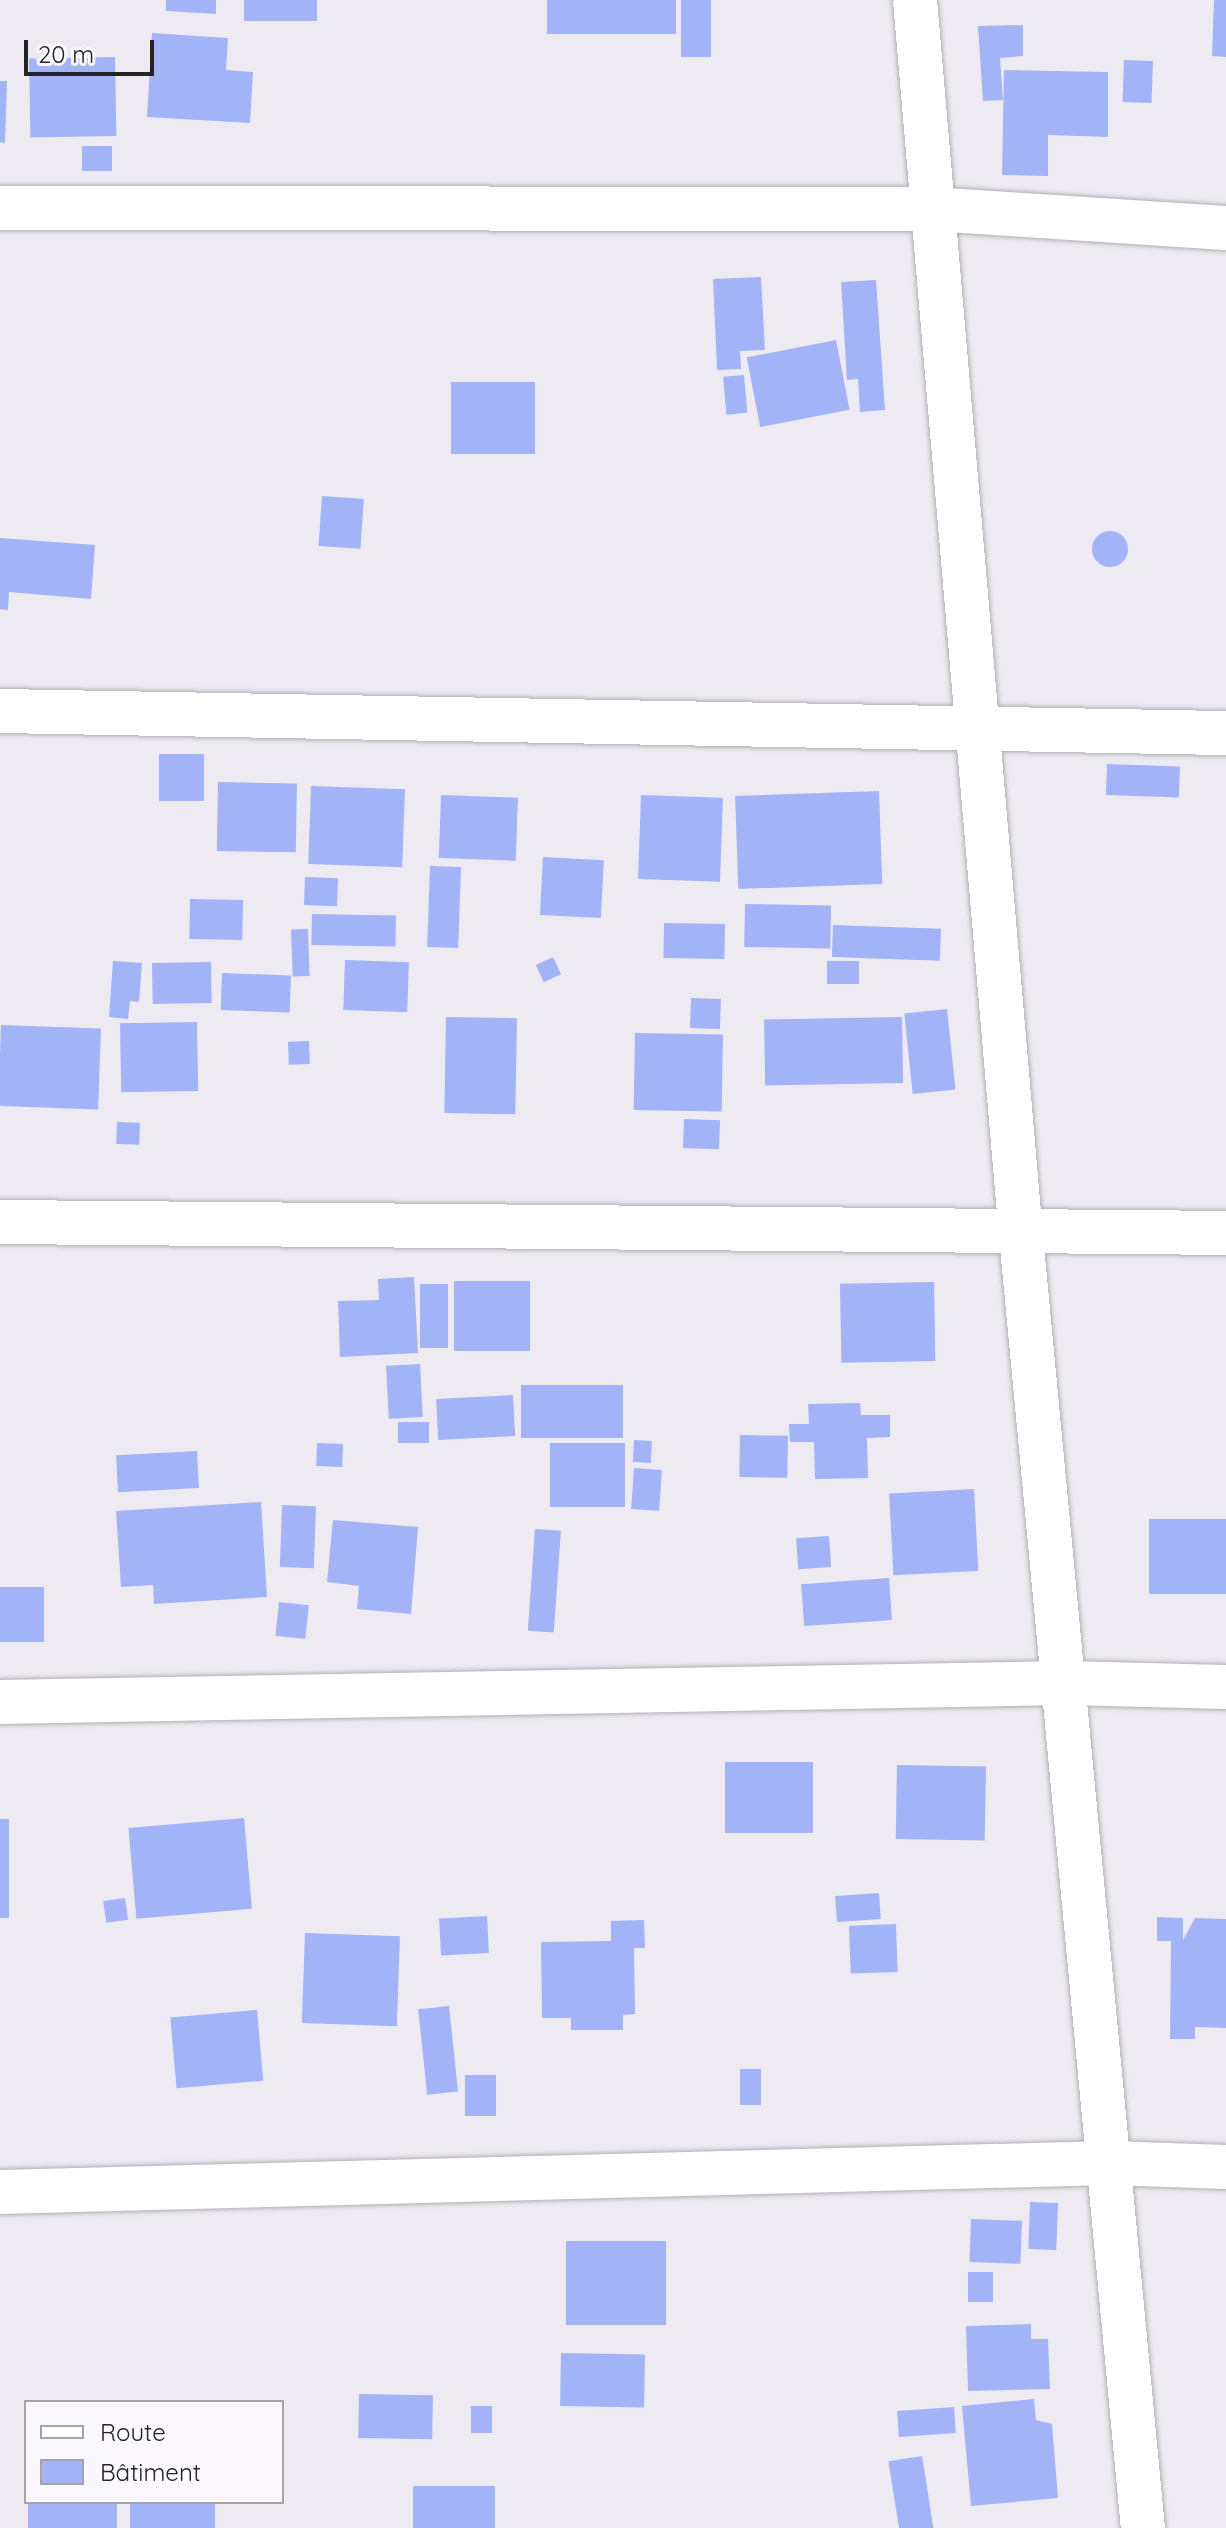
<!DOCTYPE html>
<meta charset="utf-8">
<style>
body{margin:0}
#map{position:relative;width:1226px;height:2528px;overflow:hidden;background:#edebf1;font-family:Quicksand,sans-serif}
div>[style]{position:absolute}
.building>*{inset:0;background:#a3b3f8;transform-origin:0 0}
.round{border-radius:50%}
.roads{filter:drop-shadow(0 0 2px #b1afb5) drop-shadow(0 0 2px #b1afb5)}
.minor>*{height:44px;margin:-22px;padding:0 22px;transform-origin:22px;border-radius:22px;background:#fff}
span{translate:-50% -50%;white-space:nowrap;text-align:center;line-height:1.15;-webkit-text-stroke:6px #faf8fe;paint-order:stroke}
.legend{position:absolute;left:24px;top:2400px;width:260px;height:104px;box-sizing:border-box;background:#faf8fe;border:2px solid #a4a3a8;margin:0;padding:10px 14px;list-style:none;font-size:24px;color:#242426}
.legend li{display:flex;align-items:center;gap:16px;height:40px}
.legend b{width:40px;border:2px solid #a4a3a8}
.scale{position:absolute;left:24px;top:40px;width:130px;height:36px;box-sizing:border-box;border:4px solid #242426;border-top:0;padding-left:10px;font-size:24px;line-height:28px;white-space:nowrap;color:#242426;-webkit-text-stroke:6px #faf8fe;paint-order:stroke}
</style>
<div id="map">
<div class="building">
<i style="clip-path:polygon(166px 0,216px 0,216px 14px,166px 11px)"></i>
<i style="left:244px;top:0;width:73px;height:21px"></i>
<i style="left:547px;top:0;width:129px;height:34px"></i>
<i style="left:681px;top:0;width:30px;height:57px"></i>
<i style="clip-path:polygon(1214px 0,1226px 0,1226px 57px,1212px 56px)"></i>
<i style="clip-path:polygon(1023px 25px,1023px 56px,1000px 58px,1003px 100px,983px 101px,978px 26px)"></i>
<i style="clip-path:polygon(152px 33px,228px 38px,226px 70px,253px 72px,250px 123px,147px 117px)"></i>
<i style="left:115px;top:57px;width:79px;height:86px;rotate:89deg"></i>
<i style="left:1124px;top:60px;width:29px;height:42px;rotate:2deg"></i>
<i style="clip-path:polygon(1004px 70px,1108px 72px,1108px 137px,1048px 135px,1048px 176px,1002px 175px)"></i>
<i style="clip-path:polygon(0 81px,7px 81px,5px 143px,0 142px)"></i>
<i style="left:112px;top:146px;width:25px;height:30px;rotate:90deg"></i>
<i style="clip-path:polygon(761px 277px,765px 350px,740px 351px,741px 369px,717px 370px,713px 279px)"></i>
<i style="clip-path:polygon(876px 280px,885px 410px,860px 412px,858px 379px,847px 380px,841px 282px)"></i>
<i style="left:836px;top:340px;width:71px;height:91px;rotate:79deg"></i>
<i style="left:744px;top:375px;width:38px;height:21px;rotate:85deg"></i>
<i style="left:451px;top:382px;width:84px;height:72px"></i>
<i style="left:322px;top:496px;width:42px;height:50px;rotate:4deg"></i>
<i class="round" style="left:1092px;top:531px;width:36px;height:36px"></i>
<i style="clip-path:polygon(0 538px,95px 545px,91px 599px,9px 592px,8px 610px,0 609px)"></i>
<i style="left:159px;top:754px;width:45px;height:47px"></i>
<i style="left:1107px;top:764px;width:73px;height:31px;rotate:2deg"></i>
<i style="left:218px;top:782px;width:79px;height:69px;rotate:1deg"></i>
<i style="left:311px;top:786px;width:94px;height:78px;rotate:2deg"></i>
<i style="left:879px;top:791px;width:93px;height:144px;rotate:88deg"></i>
<i style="left:441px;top:795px;width:77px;height:63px;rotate:2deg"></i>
<i style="left:641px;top:795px;width:82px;height:84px;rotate:2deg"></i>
<i style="left:543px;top:857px;width:61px;height:58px;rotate:3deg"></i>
<i style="left:430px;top:866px;width:31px;height:81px;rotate:2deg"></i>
<i style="left:305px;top:877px;width:33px;height:28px;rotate:2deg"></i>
<i style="left:190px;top:899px;width:53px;height:40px;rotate:1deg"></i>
<i style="left:745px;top:904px;width:86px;height:43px;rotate:1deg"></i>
<i style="left:312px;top:914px;width:84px;height:31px;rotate:1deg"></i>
<i style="left:664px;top:923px;width:61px;height:35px;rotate:1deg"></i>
<i style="left:833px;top:925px;width:108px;height:32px;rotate:2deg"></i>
<i style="left:308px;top:929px;width:47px;height:17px;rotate:88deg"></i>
<i style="left:553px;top:957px;width:19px;height:19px;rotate:65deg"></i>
<i style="left:345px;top:960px;width:64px;height:50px;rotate:2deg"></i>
<i style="clip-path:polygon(113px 961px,142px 963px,139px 1002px,130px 1001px,128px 1019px,109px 1017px)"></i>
<i style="left:827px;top:961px;width:32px;height:23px"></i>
<i style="left:211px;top:962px;width:41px;height:59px;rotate:89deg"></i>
<i style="left:222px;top:973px;width:69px;height:37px;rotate:2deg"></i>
<i style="left:691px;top:998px;width:30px;height:30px;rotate:2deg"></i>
<i style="left:947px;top:1009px;width:81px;height:43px;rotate:84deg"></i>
<i style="left:446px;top:1017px;width:71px;height:96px;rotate:1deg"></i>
<i style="left:902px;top:1017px;width:66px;height:138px;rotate:89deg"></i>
<i style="left:197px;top:1022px;width:69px;height:77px;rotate:89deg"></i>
<i style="left:1px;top:1025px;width:100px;height:81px;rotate:2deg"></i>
<i style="left:635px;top:1033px;width:88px;height:77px;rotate:1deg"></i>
<i style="left:309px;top:1041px;width:23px;height:21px;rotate:88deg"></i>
<i style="left:684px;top:1119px;width:36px;height:29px;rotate:2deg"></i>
<i style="left:117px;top:1122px;width:23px;height:22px;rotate:2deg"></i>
<i style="clip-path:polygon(414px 1277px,418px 1353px,340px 1357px,338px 1301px,379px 1300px,378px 1279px)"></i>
<i style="left:530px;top:1281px;width:70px;height:76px;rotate:90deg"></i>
<i style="left:934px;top:1282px;width:79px;height:94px;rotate:89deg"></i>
<i style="left:420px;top:1284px;width:28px;height:64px"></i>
<i style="left:420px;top:1364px;width:53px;height:34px;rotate:87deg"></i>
<i style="left:623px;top:1385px;width:53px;height:102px;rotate:90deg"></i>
<i style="left:513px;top:1395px;width:41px;height:77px;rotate:87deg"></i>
<i style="clip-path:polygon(860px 1403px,861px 1415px,890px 1415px,890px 1437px,867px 1438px,868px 1478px,815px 1479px,814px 1442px,790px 1442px,789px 1424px,809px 1424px,808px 1404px)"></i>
<i style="left:398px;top:1422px;width:31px;height:21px"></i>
<i style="left:740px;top:1435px;width:48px;height:42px;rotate:1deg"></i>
<i style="left:634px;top:1440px;width:18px;height:22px;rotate:3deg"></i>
<i style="left:317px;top:1443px;width:26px;height:23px;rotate:2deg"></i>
<i style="left:550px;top:1443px;width:75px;height:64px"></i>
<i style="left:197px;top:1451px;width:37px;height:81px;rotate:87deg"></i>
<i style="left:634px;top:1468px;width:28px;height:41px;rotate:4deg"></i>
<i style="left:974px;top:1489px;width:82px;height:85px;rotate:87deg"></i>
<i style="clip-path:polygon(261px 1502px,267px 1597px,154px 1604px,153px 1585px,121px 1587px,116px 1511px)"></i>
<i style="left:282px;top:1505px;width:34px;height:62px;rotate:2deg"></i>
<i style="left:1226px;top:1519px;width:75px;height:77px;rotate:90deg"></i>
<i style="clip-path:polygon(333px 1520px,418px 1527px,411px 1614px,357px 1609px,359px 1586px,327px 1582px)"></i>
<i style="left:535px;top:1529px;width:26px;height:102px;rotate:4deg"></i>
<i style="left:829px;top:1536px;width:31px;height:33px;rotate:86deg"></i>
<i style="left:889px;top:1578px;width:42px;height:88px;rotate:86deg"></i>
<i style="left:0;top:1587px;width:44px;height:55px"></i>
<i style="left:279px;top:1602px;width:30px;height:34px;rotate:6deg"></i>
<i style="left:813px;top:1762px;width:71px;height:88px;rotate:90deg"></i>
<i style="left:897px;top:1765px;width:89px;height:74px;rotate:1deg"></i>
<i style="left:244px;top:1818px;width:91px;height:116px;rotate:85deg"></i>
<i style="left:0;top:1819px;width:9px;height:99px"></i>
<i style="left:879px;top:1893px;width:26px;height:44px;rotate:86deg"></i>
<i style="left:125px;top:1898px;width:22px;height:22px;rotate:82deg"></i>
<i style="left:487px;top:1916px;width:37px;height:48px;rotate:87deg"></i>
<i style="clip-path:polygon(1157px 1917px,1183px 1918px,1183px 1940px,1195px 1918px,1226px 1919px,1226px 2028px,1195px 2027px,1195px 2039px,1170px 2039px,1171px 1941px,1157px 1941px)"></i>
<i style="clip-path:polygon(644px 1920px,645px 1948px,634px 1948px,635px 2014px,623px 2015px,623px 2030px,571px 2030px,571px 2018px,542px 2018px,541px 1942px,611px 1941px,611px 1921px)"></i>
<i style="left:896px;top:1924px;width:48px;height:47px;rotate:88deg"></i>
<i style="left:305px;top:1933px;width:95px;height:90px;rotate:2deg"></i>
<i style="left:449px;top:2006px;width:86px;height:31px;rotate:84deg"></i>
<i style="left:257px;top:2010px;width:71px;height:87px;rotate:85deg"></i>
<i style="left:740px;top:2069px;width:21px;height:36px"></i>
<i style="left:465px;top:2075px;width:31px;height:41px"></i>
<i style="left:1030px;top:2202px;width:28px;height:47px;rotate:2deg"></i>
<i style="left:971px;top:2219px;width:51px;height:43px;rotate:2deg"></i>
<i style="left:666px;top:2241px;width:84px;height:100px;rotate:90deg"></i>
<i style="left:968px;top:2272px;width:25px;height:30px"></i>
<i style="clip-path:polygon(1031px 2324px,1031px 2339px,1048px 2339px,1050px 2389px,968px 2391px,966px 2326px)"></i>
<i style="left:561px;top:2353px;width:84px;height:53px;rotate:1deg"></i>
<i style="left:359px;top:2394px;width:74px;height:44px;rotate:1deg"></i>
<i style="clip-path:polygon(1034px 2399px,1036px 2420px,1052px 2424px,1058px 2498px,971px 2506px,962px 2406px)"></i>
<i style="left:471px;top:2406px;width:21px;height:27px"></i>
<i style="left:954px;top:2407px;width:26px;height:57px;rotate:86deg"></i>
<i style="left:922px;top:2456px;width:73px;height:34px;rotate:81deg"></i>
<i style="left:413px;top:2486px;width:82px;height:42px"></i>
<i style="left:28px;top:2502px;width:89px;height:26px"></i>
<i style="left:130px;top:2502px;width:85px;height:26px"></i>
</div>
<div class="roads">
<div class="minor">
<i style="left:915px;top:0;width:1241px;rotate:85.1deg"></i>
<i style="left:1021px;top:1236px;width:1298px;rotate:84.61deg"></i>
<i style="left:0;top:208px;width:932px;rotate:0.06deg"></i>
<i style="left:932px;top:209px;width:295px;rotate:3.7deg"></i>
<i style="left:0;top:711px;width:1226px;rotate:1.03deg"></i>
<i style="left:0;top:1222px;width:1226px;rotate:0.51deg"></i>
<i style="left:0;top:1702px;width:1066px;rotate:-1.02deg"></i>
<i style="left:1066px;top:1683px;width:160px;rotate:1.4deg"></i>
<i style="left:0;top:2192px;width:1109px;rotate:-1.5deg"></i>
<i style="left:1109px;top:2163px;width:117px;rotate:2deg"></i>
</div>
</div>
<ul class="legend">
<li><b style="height:10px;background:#fff"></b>Route</li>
<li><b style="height:22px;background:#a3b3f8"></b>Bâtiment</li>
</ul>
<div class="scale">20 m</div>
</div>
